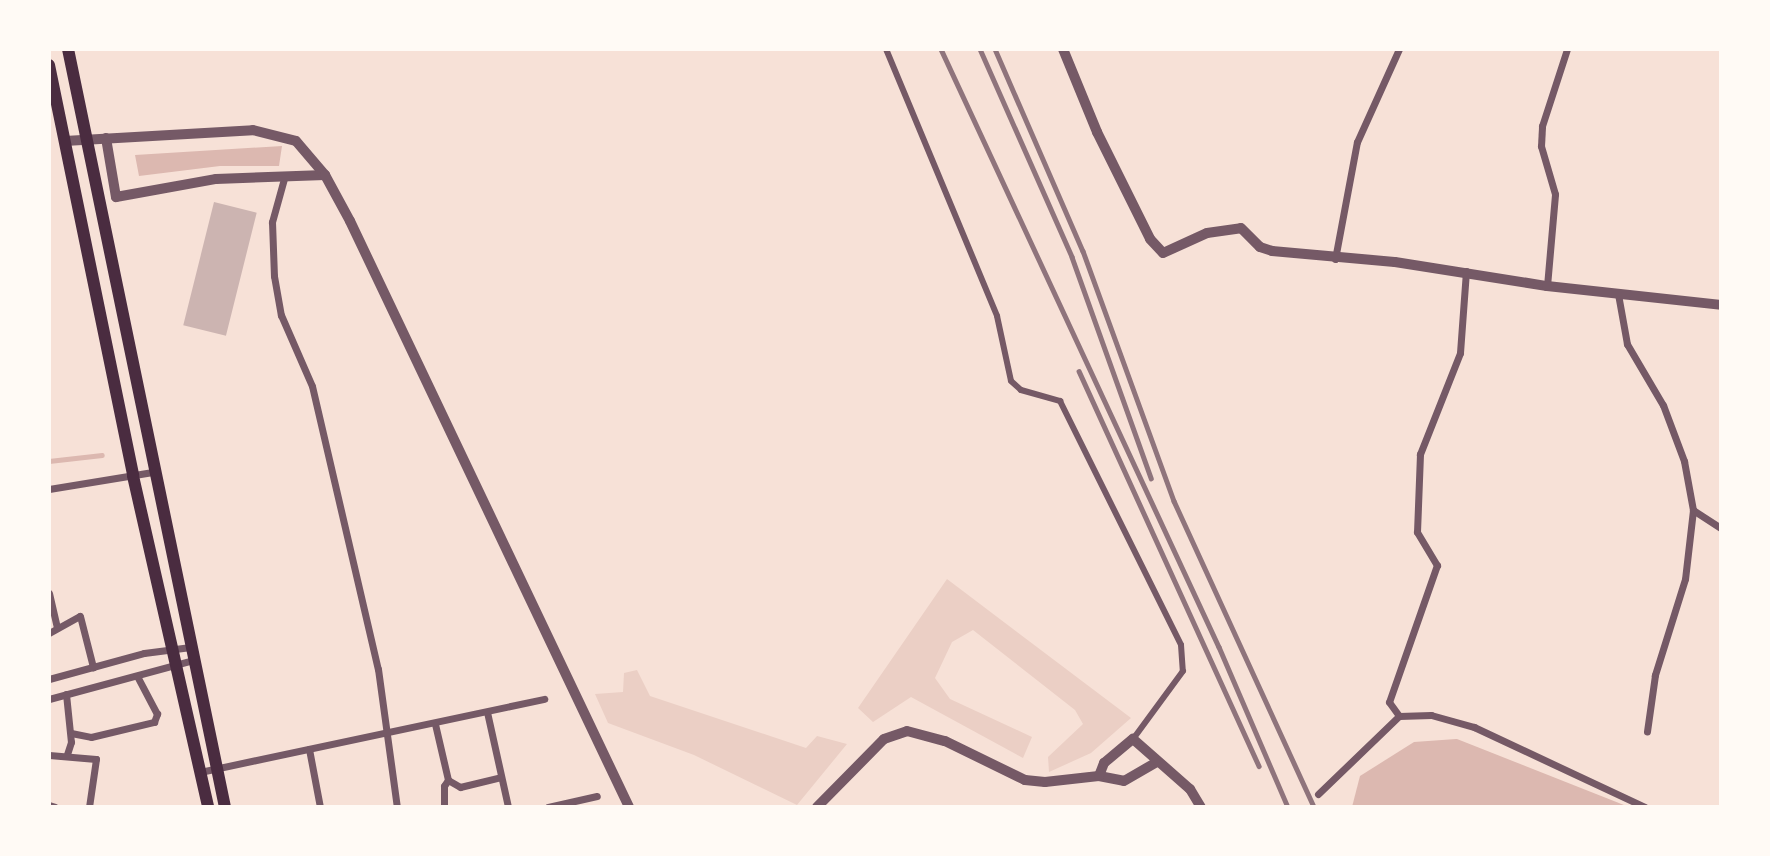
<!DOCTYPE html>
<style>
body{margin:0}
#map{position:relative;width:1770px;height:856px;overflow:hidden;background:#f7e1d7;font-family:Mulish,sans-serif}
div>[style]{position:absolute}
.green>*{inset:0;background:#ebcfc5}
.water>*{inset:0;background:#dcb8b0}
.stream>*{height:4.5px;margin:-2.25px;padding:0 2.25px;transform-origin:2.25px;border-radius:2.25px;background:#dcb8b0}
.building>*{inset:0;background:#ccb4b1;transform-origin:0 0}
.pedestrian>*{height:6px;margin:-3px;padding:0 3px;transform-origin:3px;border-radius:3px;background:#755966}
.minor>*{height:7px;margin:-3.5px;padding:0 3.5px;transform-origin:3.5px;border-radius:3.5px;background:#755966}
.tertiary>*{height:10px;margin:-5px;padding:0 5px;transform-origin:5px;border-radius:5px;background:#755966}
.secondary>*{height:12px;margin:-6px;padding:0 6px;transform-origin:6px;border-radius:6px;background:#4a2c40}
.rail>*{height:4.5px;margin:-2.25px;padding:0 2.25px;transform-origin:2.25px;border-radius:2.25px;background:#8f747c}
span{translate:-50% -50%;white-space:nowrap;text-align:center;line-height:1.15;-webkit-text-stroke:5px #fffaf5;paint-order:stroke}
.frame{position:absolute;inset:0;border:51px solid #fffaf5;pointer-events:none}
</style>
<div id="map">
<div class="green">
<i style="clip-path:polygon(947px 579px,1131px 718px,1091px 753px,1049px 772px,1048px 757px,1083px 724px,1075px 710px,973px 630px,952px 642px,935px 678px,950px 699px,1032px 737px,1023px 758px,911px 697px,873px 722px,858px 708px)"></i>
<i style="clip-path:polygon(637px 670px,650px 696px,806px 748px,817px 736px,847px 744px,797px 805px,694px 755px,608px 723px,595px 694px,623px 692px,624px 673px)"></i>
</div>
<div class="water">
<i style="clip-path:polygon(282px 146px,279px 166px,220px 166px,139px 176px,135px 155px)"></i>
<i style="clip-path:polygon(1456px 739px,1457px 739px,1629px 807px,1352px 807px,1360px 776px,1414px 742px)"></i>
</div>
<div class="stream">
<i style="left:49px;top:461px;width:53px;rotate:-6.5deg"></i>
</div>
<div class="building">
<i style="left:214px;top:202px;width:44px;height:127px;rotate:14deg"></i>
</div>
<div class="pedestrian">
<i style="left:886px;top:49px;width:289px;rotate:67.4deg"></i>
<i style="left:997px;top:316px;width:66px;rotate:77.8deg"></i>
<i style="left:1011px;top:381px;width:13px;rotate:42deg"></i>
<i style="left:1021px;top:390px;width:41px;rotate:15.8deg"></i>
<i style="left:1060px;top:401px;width:272px;rotate:63.6deg"></i>
<i style="left:1181px;top:645px;width:26px;rotate:86deg"></i>
<i style="left:1183px;top:671px;width:84px;rotate:126.3deg"></i>
</div>
<div class="minor">
<i style="left:285px;top:175px;width:49px;rotate:105.5deg"></i>
<i style="left:272px;top:222px;width:54px;rotate:87.9deg"></i>
<i style="left:274px;top:276px;width:40px;rotate:80deg"></i>
<i style="left:281px;top:315px;width:77px;rotate:66.4deg"></i>
<i style="left:312px;top:386px;width:291px;rotate:76.9deg"></i>
<i style="left:378px;top:669px;width:139px;rotate:82.2deg"></i>
<i style="left:1335px;top:259px;width:119px;rotate:-79.4deg"></i>
<i style="left:1357px;top:142px;width:102px;rotate:-65.7deg"></i>
<i style="left:1466px;top:271px;width:82px;rotate:94.2deg"></i>
<i style="left:1460px;top:353px;width:109px;rotate:111.6deg"></i>
<i style="left:1420px;top:454px;width:78px;rotate:92.2deg"></i>
<i style="left:1417px;top:532px;width:39px;rotate:59deg"></i>
<i style="left:1437px;top:565px;width:145px;rotate:109.3deg"></i>
<i style="left:1389px;top:702px;width:17px;rotate:54deg"></i>
<i style="left:1399px;top:716px;width:32px;rotate:-2deg"></i>
<i style="left:1431px;top:715px;width:45px;rotate:15.6deg"></i>
<i style="left:1474px;top:727px;width:189px;rotate:25.1deg"></i>
<i style="left:1547px;top:286px;width:92px;rotate:-85deg"></i>
<i style="left:1555px;top:194px;width:50px;rotate:-106.3deg"></i>
<i style="left:1541px;top:146px;width:20px;rotate:-87deg"></i>
<i style="left:1542px;top:126px;width:81px;rotate:-72deg"></i>
<i style="left:1618px;top:294px;width:51px;rotate:79.8deg"></i>
<i style="left:1627px;top:344px;width:71px;rotate:59.5deg"></i>
<i style="left:1663px;top:405px;width:60px;rotate:69.4deg"></i>
<i style="left:1684px;top:461px;width:50px;rotate:79.6deg"></i>
<i style="left:1693px;top:510px;width:69px;rotate:96.6deg"></i>
<i style="left:1685px;top:579px;width:101px;rotate:107.4deg"></i>
<i style="left:1655px;top:675px;width:57px;rotate:98.1deg"></i>
<i style="left:49px;top:489px;width:105px;rotate:-9.3deg"></i>
<i style="left:1693px;top:510px;width:33px;rotate:33deg"></i>
<i style="left:49px;top:593px;width:35px;rotate:77deg"></i>
<i style="left:49px;top:633px;width:35px;rotate:-29deg"></i>
<i style="left:80px;top:616px;width:53px;rotate:75.7deg"></i>
<i style="left:49px;top:679px;width:98px;rotate:-15.3deg"></i>
<i style="left:144px;top:653px;width:47px;rotate:-7.3deg"></i>
<i style="left:66px;top:694px;width:48px;rotate:84.1deg"></i>
<i style="left:71px;top:742px;width:13px;rotate:108deg"></i>
<i style="left:49px;top:699px;width:150px;rotate:-15.1deg"></i>
<i style="left:487px;top:712px;width:97px;rotate:77.5deg"></i>
<i style="left:435px;top:724px;width:57px;rotate:76.9deg"></i>
<i style="left:448px;top:780px;width:7px;rotate:124deg"></i>
<i style="left:444px;top:786px;width:21px;rotate:90deg"></i>
<i style="left:71px;top:733px;width:20px;rotate:11deg"></i>
<i style="left:91px;top:737px;width:65px;rotate:-13.4deg"></i>
<i style="left:154px;top:722px;width:9px;rotate:-69deg"></i>
<i style="left:157px;top:714px;width:43px;rotate:-117.8deg"></i>
<i style="left:309px;top:749px;width:59px;rotate:79.3deg"></i>
<i style="left:49px;top:755px;width:47px;rotate:4.9deg"></i>
<i style="left:96px;top:759px;width:49px;rotate:98.3deg"></i>
<i style="left:200px;top:772px;width:352px;rotate:-12deg"></i>
<i style="left:448px;top:780px;width:14px;rotate:30deg"></i>
<i style="left:460px;top:787px;width:42px;rotate:-13.7deg"></i>
<i style="left:1318px;top:794px;width:112px;rotate:-43.9deg"></i>
<i style="left:49px;top:805px;width:6px;rotate:18deg"></i>
<i style="left:548px;top:807px;width:50px;rotate:-12.7deg"></i>
</div>
<div class="tertiary">
<i style="left:1063px;top:49px;width:90px;rotate:67.7deg"></i>
<i style="left:1097px;top:132px;width:119px;rotate:63.6deg"></i>
<i style="left:1150px;top:239px;width:19px;rotate:47deg"></i>
<i style="left:1163px;top:253px;width:48px;rotate:-24.4deg"></i>
<i style="left:1207px;top:233px;width:34px;rotate:-8deg"></i>
<i style="left:1241px;top:228px;width:27px;rotate:45deg"></i>
<i style="left:1260px;top:247px;width:13px;rotate:18deg"></i>
<i style="left:1272px;top:251px;width:123px;rotate:5.1deg"></i>
<i style="left:1395px;top:262px;width:154px;rotate:9deg"></i>
<i style="left:1547px;top:286px;width:175px;rotate:6.2deg"></i>
<i style="left:106px;top:138px;width:60px;rotate:80.4deg"></i>
<i style="left:116px;top:197px;width:102px;rotate:-10.2deg"></i>
<i style="left:216px;top:179px;width:109px;rotate:-2.1deg"></i>
<i style="left:65px;top:141px;width:188px;rotate:-3.3deg"></i>
<i style="left:253px;top:130px;width:44px;rotate:14.3deg"></i>
<i style="left:296px;top:141px;width:45px;rotate:49.5deg"></i>
<i style="left:325px;top:175px;width:52px;rotate:61.5deg"></i>
<i style="left:350px;top:221px;width:649px;rotate:64.54deg"></i>
<i style="left:1099px;top:776px;width:25px;rotate:11deg"></i>
<i style="left:1124px;top:781px;width:39px;rotate:-30deg"></i>
<i style="left:817px;top:807px;width:95px;rotate:-45.4deg"></i>
<i style="left:884px;top:739px;width:24px;rotate:-19deg"></i>
<i style="left:907px;top:731px;width:39px;rotate:15deg"></i>
<i style="left:945px;top:741px;width:89px;rotate:26deg"></i>
<i style="left:1025px;top:780px;width:20px;rotate:6deg"></i>
<i style="left:1045px;top:782px;width:54px;rotate:-6.3deg"></i>
<i style="left:1099px;top:776px;width:14px;rotate:-69deg"></i>
<i style="left:1104px;top:763px;width:38px;rotate:-40deg"></i>
<i style="left:1133px;top:739px;width:76px;rotate:41.3deg"></i>
<i style="left:1190px;top:789px;width:21px;rotate:59deg"></i>
</div>
<div class="secondary">
<i style="left:68px;top:49px;width:774px;rotate:78.3deg"></i>
<i style="left:49px;top:65px;width:419px;rotate:78.4deg"></i>
<i style="left:133px;top:476px;width:339px;rotate:77.2deg"></i>
</div>
<div class="rail">
<i style="left:941px;top:49px;width:659px;rotate:65.07deg"></i>
<i style="left:1219px;top:647px;width:174px;rotate:66.7deg"></i>
<i style="left:980px;top:49px;width:227px;rotate:66.1deg"></i>
<i style="left:1072px;top:257px;width:235px;rotate:70.3deg"></i>
<i style="left:995px;top:49px;width:220px;rotate:66.5deg"></i>
<i style="left:1083px;top:251px;width:266px;rotate:70deg"></i>
<i style="left:1174px;top:501px;width:337px;rotate:65.4deg"></i>
<i style="left:1079px;top:371px;width:434px;rotate:65.5deg"></i>
</div>
<div class="frame"></div>
</div>
